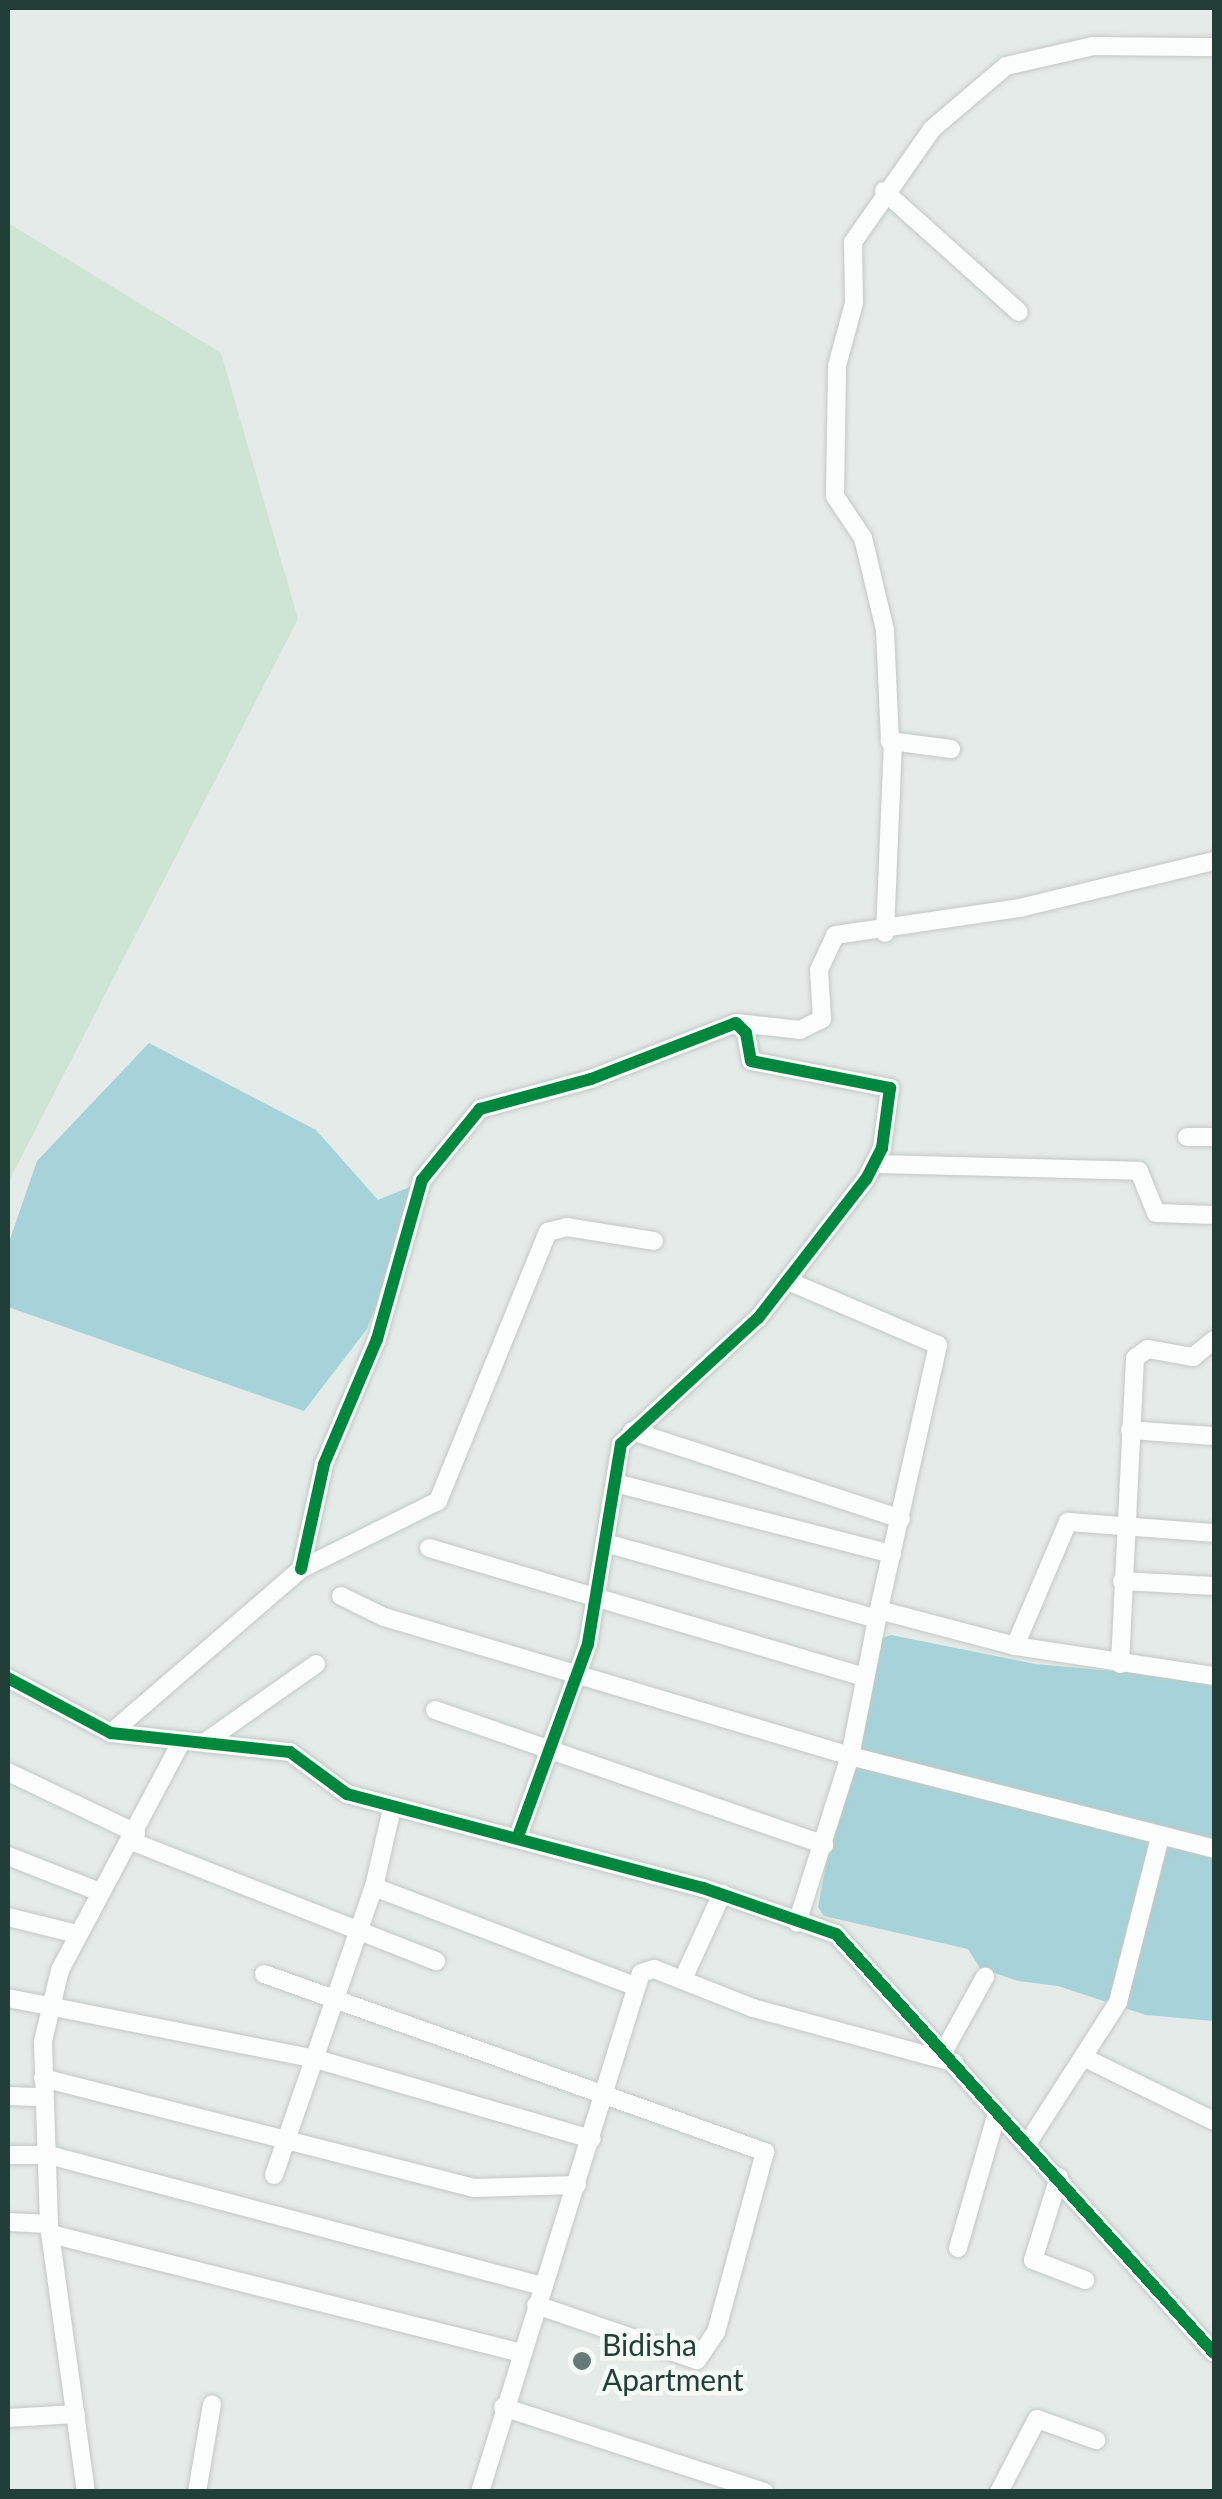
<!DOCTYPE html>
<style>
body{margin:0}
#map{position:relative;width:1222px;height:2499px;overflow:hidden;background:#e5ebe8;font-family:Lato,sans-serif}
div>[style]{position:absolute}
.green>*{inset:0;background:#cee4d4}
.water>*{inset:0;background:#a5d3d9}
.roads{filter:drop-shadow(0 0 2px #c2c8c5) drop-shadow(0 0 2px #c2c8c5)}
.minor>*{height:18px;margin:-9px;padding:0 9px;transform-origin:9px;border-radius:9px;background:#fbfcfc}
.cycleway>*{height:12px;margin:-6px;padding:0 6px;transform-origin:6px;border-radius:6px;background:#00873e}
.dots>*{width:28px;height:28px;translate:-50% -50%;box-sizing:border-box;border:5px solid #f4f9f6;border-radius:50%}
span{translate:-50% -50%;white-space:nowrap;text-align:center;line-height:1.15;-webkit-text-stroke:9px #f4f9f6;paint-order:stroke}
.poi-label{font-size:30px;color:#223f37}
.left{translate:0 -50%;text-align:left}
.frame{position:absolute;inset:0;border:10px solid #223f37;pointer-events:none}
</style>
<div id="map">
<div class="green">
<i style="clip-path:polygon(8px 223px,221px 353px,298px 619px,8px 1183px)"></i>
</div>
<div class="water">
<i style="clip-path:polygon(149px 1043px,316px 1130px,378px 1200px,417px 1184px,421px 1192px,367px 1329px,304px 1411px,8px 1307px,8px 1245px,37px 1161px)"></i>
<i style="clip-path:polygon(891px 1635px,1035px 1664px,1214px 1680px,1214px 2021px,1146px 2015px,1058px 1986px,1018px 1981px,980px 1968px,968px 1949px,824px 1916px,818px 1907px,833px 1828px,880px 1639px)"></i>
</div>
<div class="roads">
<div class="minor">
<i style="left:884px;top:191px;width:181px;rotate:41.9deg"></i>
<i style="left:951px;top:749px;width:62px;rotate:-172.5deg"></i>
<i style="left:890px;top:741px;width:111px;rotate:-92.6deg"></i>
<i style="left:885px;top:630px;width:95px;rotate:-103.4deg"></i>
<i style="left:863px;top:538px;width:50px;rotate:-123.7deg"></i>
<i style="left:835px;top:496px;width:130px;rotate:-89.1deg"></i>
<i style="left:837px;top:366px;width:65px;rotate:-74.9deg"></i>
<i style="left:854px;top:303px;width:61px;rotate:-90.9deg"></i>
<i style="left:853px;top:242px;width:138px;rotate:-55deg"></i>
<i style="left:932px;top:129px;width:97px;rotate:-40.4deg"></i>
<i style="left:1006px;top:66px;width:89px;rotate:-12.9deg"></i>
<i style="left:1093px;top:46px;width:121px;rotate:0.5deg"></i>
<i style="left:885px;top:933px;width:188px;rotate:-87.6deg"></i>
<i style="left:737px;top:1023px;width:63px;rotate:6.3deg"></i>
<i style="left:800px;top:1030px;width:25px;rotate:-27deg"></i>
<i style="left:822px;top:1019px;width:49px;rotate:-93.5deg"></i>
<i style="left:819px;top:970px;width:38px;rotate:-65deg"></i>
<i style="left:835px;top:935px;width:187px;rotate:-8.3deg"></i>
<i style="left:1020px;top:908px;width:200px;rotate:-13.6deg"></i>
<i style="left:1187px;top:1137px;width:27px"></i>
<i style="left:877px;top:1164px;width:262px;rotate:1.5deg"></i>
<i style="left:1139px;top:1171px;width:45px;rotate:68deg"></i>
<i style="left:1156px;top:1213px;width:58px;rotate:2deg"></i>
<i style="left:788px;top:1281px;width:163px;rotate:23.1deg"></i>
<i style="left:938px;top:1345px;width:281px;rotate:102.6deg"></i>
<i style="left:1130px;top:1430px;width:84px;rotate:4.1deg"></i>
<i style="left:632px;top:1431px;width:283px;rotate:18.1deg"></i>
<i style="left:619px;top:1484px;width:282px;rotate:14.4deg"></i>
<i style="left:609px;top:1544px;width:278px;rotate:15.6deg"></i>
<i style="left:877px;top:1619px;width:140px;rotate:101.1deg"></i>
<i style="left:850px;top:1756px;width:175px;rotate:107.6deg"></i>
<i style="left:429px;top:1548px;width:454px;rotate:16.5deg"></i>
<i style="left:301px;top:1569px;width:107px;rotate:-77.6deg"></i>
<i style="left:324px;top:1464px;width:136px;rotate:-67deg"></i>
<i style="left:377px;top:1339px;width:165px;rotate:-74.2deg"></i>
<i style="left:422px;top:1180px;width:92px;rotate:-50.8deg"></i>
<i style="left:480px;top:1109px;width:115px;rotate:-15.1deg"></i>
<i style="left:591px;top:1079px;width:155px;rotate:-21.1deg"></i>
<i style="left:736px;top:1023px;width:14px;rotate:45deg"></i>
<i style="left:746px;top:1033px;width:28px;rotate:80deg"></i>
<i style="left:751px;top:1061px;width:142px;rotate:11deg"></i>
<i style="left:890px;top:1088px;width:61px;rotate:97.6deg"></i>
<i style="left:882px;top:1148px;width:35px;rotate:117deg"></i>
<i style="left:866px;top:1179px;width:176px;rotate:127.8deg"></i>
<i style="left:758px;top:1318px;width:186px;rotate:137.4deg"></i>
<i style="left:621px;top:1444px;width:203px;rotate:99.4deg"></i>
<i style="left:588px;top:1644px;width:204px;rotate:110deg"></i>
<i style="left:1122px;top:1581px;width:92px;rotate:3.1deg"></i>
<i style="left:341px;top:1596px;width:48px;rotate:26deg"></i>
<i style="left:384px;top:1617px;width:486px;rotate:16.6deg"></i>
<i style="left:850px;top:1756px;width:376px;rotate:14.3deg"></i>
<i style="left:879px;top:1610px;width:141px;rotate:14.8deg"></i>
<i style="left:1015px;top:1646px;width:201px;rotate:8.6deg"></i>
<i style="left:1015px;top:1646px;width:135px;rotate:-66.9deg"></i>
<i style="left:1068px;top:1522px;width:146px;rotate:4.3deg"></i>
<i style="left:1120px;top:1664px;width:306px;rotate:-87.2deg"></i>
<i style="left:1135px;top:1358px;width:16px;rotate:-35deg"></i>
<i style="left:1148px;top:1349px;width:46px;rotate:10.1deg"></i>
<i style="left:1193px;top:1357px;width:27px;rotate:-39deg"></i>
<i style="left:8px;top:1678px;width:117px;rotate:28.1deg"></i>
<i style="left:111px;top:1733px;width:180px;rotate:6.1deg"></i>
<i style="left:290px;top:1752px;width:71px;rotate:36.4deg"></i>
<i style="left:347px;top:1794px;width:368px;rotate:14.8deg"></i>
<i style="left:703px;top:1888px;width:141px;rotate:19.1deg"></i>
<i style="left:836px;top:1934px;width:564px;rotate:47.94deg"></i>
<i style="left:435px;top:1710px;width:412px;rotate:19.1deg"></i>
<i style="left:111px;top:1733px;width:251px;rotate:-40.8deg"></i>
<i style="left:301px;top:1569px;width:153px;rotate:-26.4deg"></i>
<i style="left:438px;top:1501px;width:291px;rotate:-67.8deg"></i>
<i style="left:548px;top:1232px;width:20px;rotate:-15deg"></i>
<i style="left:567px;top:1227px;width:88px;rotate:9.1deg"></i>
<i style="left:208px;top:1740px;width:132px;rotate:-35.1deg"></i>
<i style="left:8px;top:1772px;width:142px;rotate:25.5deg"></i>
<i style="left:131px;top:1841px;width:328px;rotate:21.5deg"></i>
<i style="left:8px;top:1856px;width:99px;rotate:21.4deg"></i>
<i style="left:374px;top:1887px;width:278px;rotate:20.8deg"></i>
<i style="left:8px;top:1917px;width:71px;rotate:13.8deg"></i>
<i style="left:264px;top:1974px;width:532px;rotate:19.56deg"></i>
<i style="left:765px;top:2152px;width:187px;rotate:105.2deg"></i>
<i style="left:716px;top:2332px;width:34px;rotate:124deg"></i>
<i style="left:697px;top:2360px;width:170px;rotate:-161.1deg"></i>
<i style="left:683px;top:1979px;width:94px;rotate:-65.4deg"></i>
<i style="left:8px;top:1998px;width:314px;rotate:11.2deg"></i>
<i style="left:316px;top:2059px;width:287px;rotate:16.2deg"></i>
<i style="left:944px;top:2051px;width:85px;rotate:-61deg"></i>
<i style="left:1087px;top:2059px;width:141px;rotate:26deg"></i>
<i style="left:43px;top:2078px;width:444px;rotate:14.3deg"></i>
<i style="left:473px;top:2188px;width:104px;rotate:-1.7deg"></i>
<i style="left:8px;top:2096px;width:36px;rotate:2deg"></i>
<i style="left:1027px;top:2144px;width:169px;rotate:-57.3deg"></i>
<i style="left:1118px;top:2002px;width:170px;rotate:-75.7deg"></i>
<i style="left:8px;top:2155px;width:41px"></i>
<i style="left:49px;top:2155px;width:510px;rotate:14.88deg"></i>
<i style="left:274px;top:2175px;width:305px;rotate:-70.9deg"></i>
<i style="left:374px;top:1887px;width:72px;rotate:-77.1deg"></i>
<i style="left:1059px;top:2177px;width:87px;rotate:107.4deg"></i>
<i style="left:1033px;top:2260px;width:56px;rotate:21deg"></i>
<i style="left:8px;top:2222px;width:41px;rotate:2.8deg"></i>
<i style="left:51px;top:2234px;width:486px;rotate:14.2deg"></i>
<i style="left:958px;top:2248px;width:141px;rotate:-73.9deg"></i>
<i style="left:503px;top:2407px;width:275px;rotate:18deg"></i>
<i style="left:8px;top:2418px;width:68px;rotate:-3.4deg"></i>
<i style="left:86px;top:2492px;width:271px;rotate:-97.9deg"></i>
<i style="left:49px;top:2224px;width:183px;rotate:-91.9deg"></i>
<i style="left:43px;top:2041px;width:73px;rotate:-76.5deg"></i>
<i style="left:60px;top:1970px;width:259px;rotate:-62deg"></i>
<i style="left:197px;top:2492px;width:89px;rotate:-80.3deg"></i>
<i style="left:480px;top:2492px;width:543px;rotate:-72.77deg"></i>
<i style="left:641px;top:1973px;width:14px;rotate:-17deg"></i>
<i style="left:654px;top:1969px;width:106px;rotate:21.5deg"></i>
<i style="left:753px;top:2008px;width:209px;rotate:15.2deg"></i>
<i style="left:999px;top:2492px;width:82px;rotate:-62.5deg"></i>
<i style="left:1037px;top:2419px;width:63px;rotate:19.6deg"></i>
</div>
</div>
<div class="cycleway">
<i style="left:301px;top:1569px;width:107px;rotate:-77.6deg"></i>
<i style="left:324px;top:1464px;width:136px;rotate:-67deg"></i>
<i style="left:377px;top:1339px;width:165px;rotate:-74.2deg"></i>
<i style="left:422px;top:1180px;width:92px;rotate:-50.8deg"></i>
<i style="left:480px;top:1109px;width:115px;rotate:-15.1deg"></i>
<i style="left:591px;top:1079px;width:155px;rotate:-21.1deg"></i>
<i style="left:736px;top:1023px;width:14px;rotate:45deg"></i>
<i style="left:746px;top:1033px;width:28px;rotate:80deg"></i>
<i style="left:751px;top:1061px;width:142px;rotate:11deg"></i>
<i style="left:890px;top:1088px;width:61px;rotate:97.6deg"></i>
<i style="left:882px;top:1148px;width:35px;rotate:117deg"></i>
<i style="left:866px;top:1179px;width:176px;rotate:127.8deg"></i>
<i style="left:758px;top:1318px;width:186px;rotate:137.4deg"></i>
<i style="left:621px;top:1444px;width:203px;rotate:99.4deg"></i>
<i style="left:588px;top:1644px;width:204px;rotate:110deg"></i>
<i style="left:8px;top:1678px;width:117px;rotate:28.1deg"></i>
<i style="left:111px;top:1733px;width:180px;rotate:6.1deg"></i>
<i style="left:290px;top:1752px;width:71px;rotate:36.4deg"></i>
<i style="left:347px;top:1794px;width:368px;rotate:14.8deg"></i>
<i style="left:703px;top:1888px;width:141px;rotate:19.1deg"></i>
<i style="left:836px;top:1934px;width:564px;rotate:47.94deg"></i>
</div>
<div class="dots">
<i style="left:582px;top:2361px;background:#667b75"></i>
</div>
<div class="poi-label">
<span class="left" style="left:602px;top:2361px">Bidisha<br>Apartment</span>
</div>
<div class="frame"></div>
</div>
